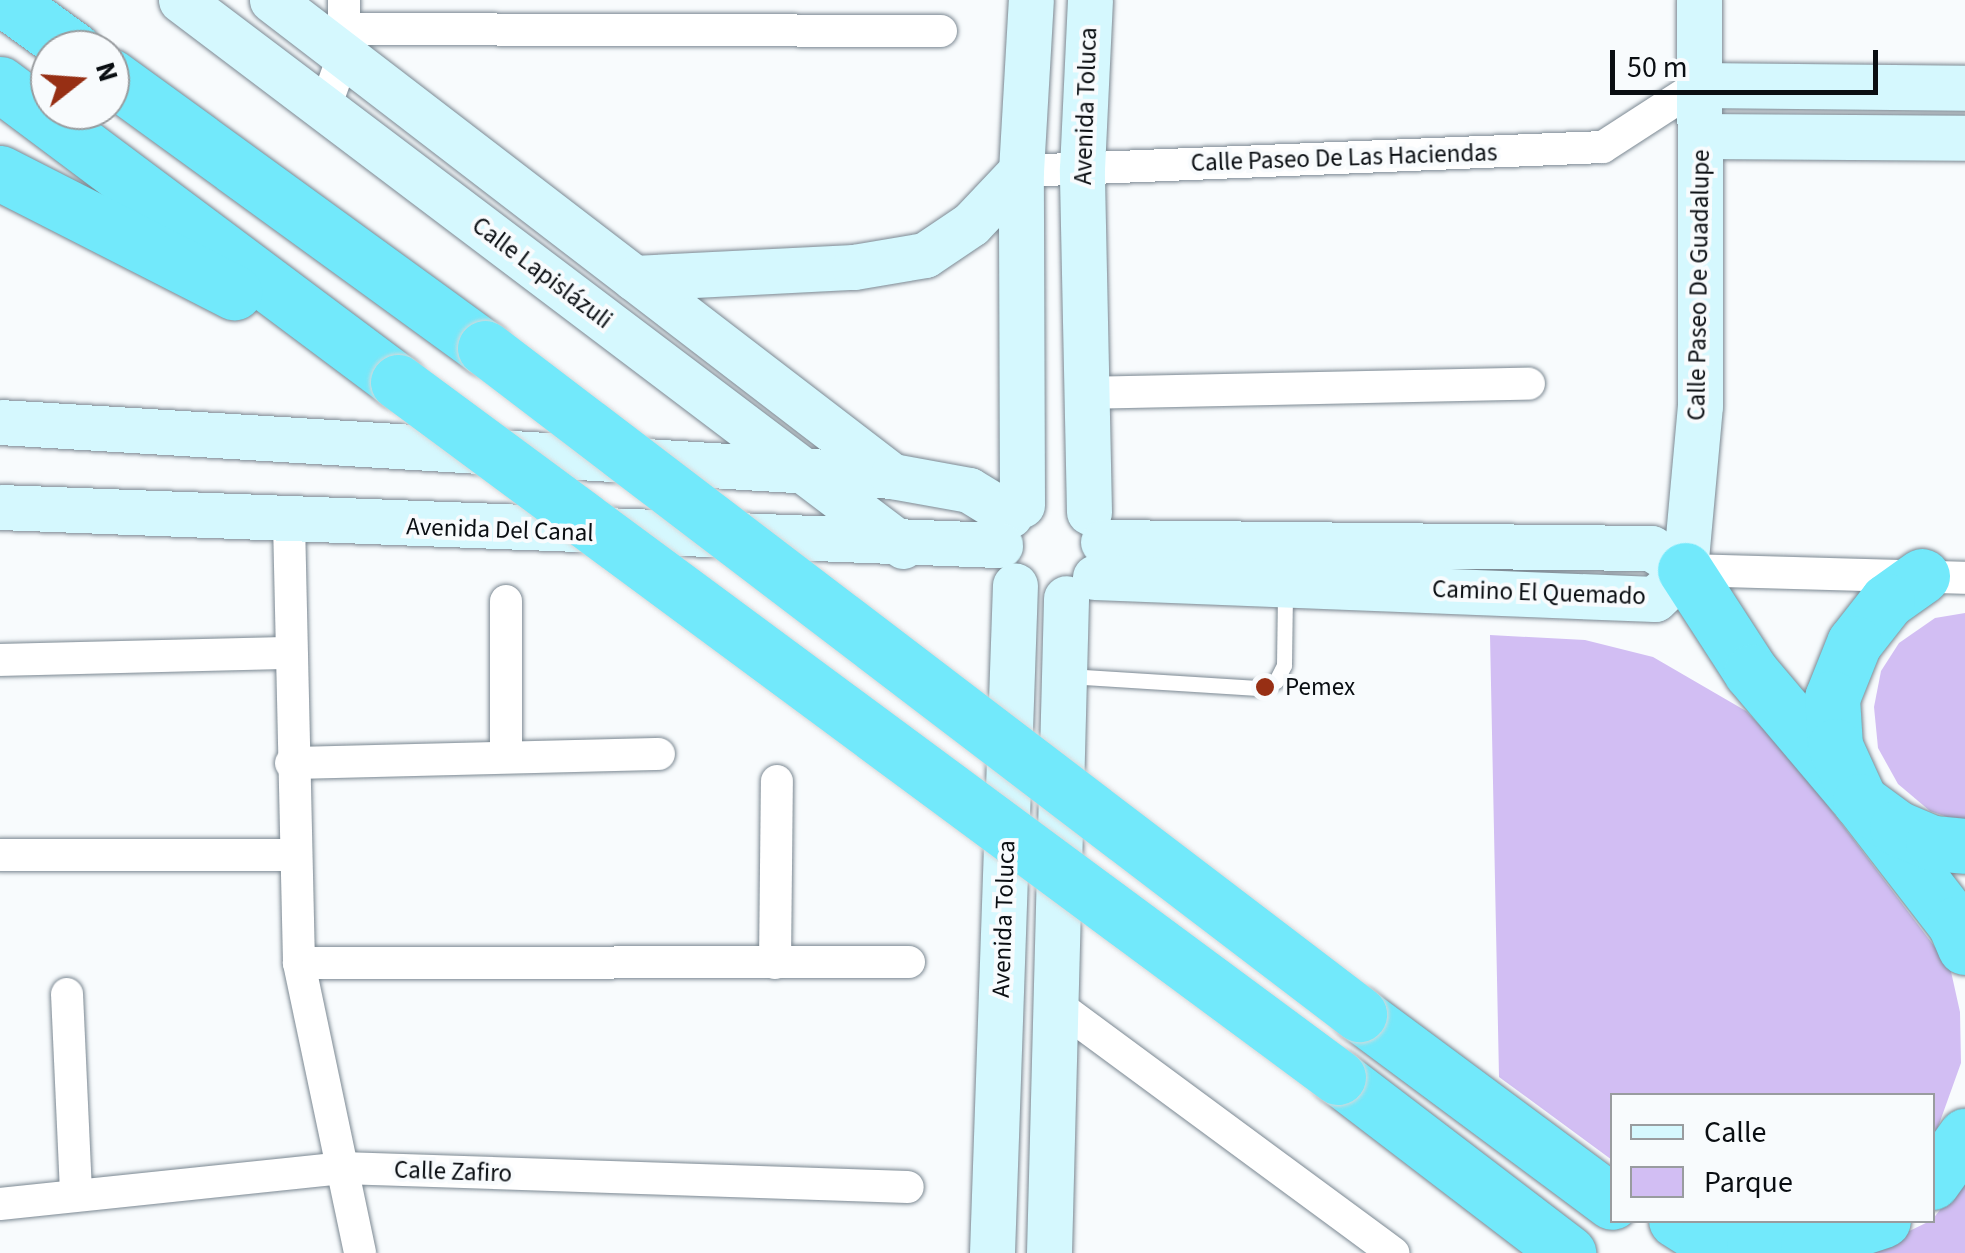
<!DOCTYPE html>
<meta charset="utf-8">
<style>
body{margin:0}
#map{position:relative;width:1965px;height:1253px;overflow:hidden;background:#f8fbfd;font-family:"Source Sans 3",sans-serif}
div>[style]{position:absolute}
.green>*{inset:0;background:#d2bef3}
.roads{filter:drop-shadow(0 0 2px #7b8892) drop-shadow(0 0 2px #7b8892)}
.lane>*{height:15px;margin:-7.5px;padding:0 7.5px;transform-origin:7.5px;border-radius:7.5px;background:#fff}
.street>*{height:32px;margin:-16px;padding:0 16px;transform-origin:16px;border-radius:16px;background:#fff}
.secondary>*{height:45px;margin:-22.5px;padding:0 22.5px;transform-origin:22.5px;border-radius:22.5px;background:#d5f8fe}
.highway>*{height:55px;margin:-27.5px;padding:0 27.5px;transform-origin:27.5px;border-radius:27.5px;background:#72e9fb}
.bridges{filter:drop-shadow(0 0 2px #d8d8d9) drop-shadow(0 0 2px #d8d8d9)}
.highway-bridge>*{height:55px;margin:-27.5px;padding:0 27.5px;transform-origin:27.5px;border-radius:27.5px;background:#72e9fb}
.dots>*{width:28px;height:28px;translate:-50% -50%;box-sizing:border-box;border:5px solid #f8fbfd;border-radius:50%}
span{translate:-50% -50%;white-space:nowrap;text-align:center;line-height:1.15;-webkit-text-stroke:8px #f8fbfd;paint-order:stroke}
.street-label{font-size:25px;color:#0a0e12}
.poi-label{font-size:25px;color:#0a0e12}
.left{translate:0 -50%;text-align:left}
.legend{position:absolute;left:1610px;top:1093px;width:325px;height:130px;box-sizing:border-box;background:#f8fbfd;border:2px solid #999c9f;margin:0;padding:12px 18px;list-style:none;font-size:30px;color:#0a0e12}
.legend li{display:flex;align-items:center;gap:20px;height:50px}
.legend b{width:50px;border:2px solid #999c9f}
.north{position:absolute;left:30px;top:30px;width:100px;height:100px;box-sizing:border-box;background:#f8fbfd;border:2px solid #999c9f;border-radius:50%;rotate:73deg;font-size:28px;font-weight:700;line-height:40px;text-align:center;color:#0a0e12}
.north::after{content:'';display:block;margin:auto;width:35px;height:45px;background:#972f14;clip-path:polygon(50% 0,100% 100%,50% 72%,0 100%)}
.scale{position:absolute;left:1610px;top:50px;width:268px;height:45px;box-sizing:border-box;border:5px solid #0a0e12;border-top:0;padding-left:12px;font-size:30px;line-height:35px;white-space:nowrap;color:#0a0e12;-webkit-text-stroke:8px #f8fbfd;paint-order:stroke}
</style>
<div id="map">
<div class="green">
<i style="clip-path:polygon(1965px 613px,1965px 823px,1930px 811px,1898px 784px,1878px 748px,1874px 707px,1881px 671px,1899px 643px,1935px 618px)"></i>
<i style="clip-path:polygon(1490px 635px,1585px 640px,1653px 657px,1746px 711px,1791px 757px,1950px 967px,1960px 1012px,1961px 1063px,1933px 1141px,1932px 1096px,1612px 1096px,1612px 1160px,1499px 1077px)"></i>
<i style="clip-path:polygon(1965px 1178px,1965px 1253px,1864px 1253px,1932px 1220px)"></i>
</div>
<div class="roads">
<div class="lane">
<i style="left:1068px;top:676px;width:190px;rotate:3.6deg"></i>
<i style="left:1258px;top:688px;width:19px;rotate:-21deg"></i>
<i style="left:1276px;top:681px;width:18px;rotate:-63deg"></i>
<i style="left:1284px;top:665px;width:74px;rotate:-89.2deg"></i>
</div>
<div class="street">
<i style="left:344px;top:29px;width:597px;rotate:0.19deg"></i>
<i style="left:325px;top:107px;width:56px;rotate:-70.3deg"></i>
<i style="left:344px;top:54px;width:54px;rotate:-90deg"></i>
<i style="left:1021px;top:171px;width:582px;rotate:-2.36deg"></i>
<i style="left:1603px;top:147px;width:114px;rotate:-32.9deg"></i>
<i style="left:1085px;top:393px;width:444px;rotate:-1.2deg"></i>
<i style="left:289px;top:522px;width:441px;rotate:88.7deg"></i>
<i style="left:299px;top:963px;width:296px;rotate:78.1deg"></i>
<i style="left:1685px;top:570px;width:280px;rotate:1.6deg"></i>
<i style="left:506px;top:601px;width:155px;rotate:90deg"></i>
<i style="left:0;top:660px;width:289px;rotate:-1.4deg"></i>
<i style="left:291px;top:763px;width:368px;rotate:-1.4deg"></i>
<i style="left:0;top:855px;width:295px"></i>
<i style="left:299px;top:963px;width:610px;rotate:-0.09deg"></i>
<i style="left:775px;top:963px;width:182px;rotate:-89.4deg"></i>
<i style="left:67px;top:994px;width:201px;rotate:87.4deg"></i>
<i style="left:1057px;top:1005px;width:418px;rotate:36.4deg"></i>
<i style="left:0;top:1204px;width:344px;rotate:-6deg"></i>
<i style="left:342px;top:1168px;width:566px;rotate:1.92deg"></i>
</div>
<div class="secondary">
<i style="left:181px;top:0;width:905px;rotate:37.1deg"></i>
<i style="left:272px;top:0;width:782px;rotate:37.51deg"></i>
<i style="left:1699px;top:85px;width:266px;rotate:0.6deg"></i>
<i style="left:1700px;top:136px;width:265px;rotate:0.4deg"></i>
<i style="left:634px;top:278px;width:220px;rotate:-2.9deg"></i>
<i style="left:854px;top:267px;width:72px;rotate:-9.6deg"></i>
<i style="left:925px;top:255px;width:55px;rotate:-34deg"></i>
<i style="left:971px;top:224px;width:73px;rotate:-46.7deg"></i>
<i style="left:0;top:422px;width:894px;rotate:3.46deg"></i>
<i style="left:892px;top:476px;width:78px;rotate:10.3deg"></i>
<i style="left:969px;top:490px;width:48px;rotate:31.4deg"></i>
<i style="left:1022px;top:505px;width:334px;rotate:-90.2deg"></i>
<i style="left:1021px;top:171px;width:171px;rotate:-86.7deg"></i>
<i style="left:0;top:507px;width:1001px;rotate:2.18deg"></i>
<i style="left:1089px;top:512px;width:343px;rotate:-91.2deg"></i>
<i style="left:1082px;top:169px;width:169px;rotate:-87.3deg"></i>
<i style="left:1103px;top:542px;width:548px;rotate:0.63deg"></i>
<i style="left:1651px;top:548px;width:40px;rotate:32.9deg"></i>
<i style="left:1685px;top:570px;width:165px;rotate:-84.8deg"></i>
<i style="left:1700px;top:406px;width:406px;rotate:-90.1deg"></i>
<i style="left:1095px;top:577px;width:560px;rotate:2.25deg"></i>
<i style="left:1655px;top:599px;width:42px;rotate:-44deg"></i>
<i style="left:992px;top:1253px;width:668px;rotate:-88.03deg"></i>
<i style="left:1049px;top:1253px;width:655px;rotate:-88.51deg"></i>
</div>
<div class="highway">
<i style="left:5px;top:0;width:85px;rotate:35.9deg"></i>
<i style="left:110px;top:76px;width:463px;rotate:36deg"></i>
<i style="left:0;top:84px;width:497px;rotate:36.8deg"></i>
<i style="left:0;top:173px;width:263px;rotate:27deg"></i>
<i style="left:1685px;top:570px;width:121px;rotate:57.1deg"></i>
<i style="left:1751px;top:672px;width:169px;rotate:49.8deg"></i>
<i style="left:1860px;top:801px;width:155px;rotate:52.3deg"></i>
<i style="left:1955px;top:924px;width:25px;rotate:67deg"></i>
<i style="left:1922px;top:576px;width:43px;rotate:144.5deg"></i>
<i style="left:1887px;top:601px;width:53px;rotate:128.2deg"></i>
<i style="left:1854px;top:643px;width:59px;rotate:111.8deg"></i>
<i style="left:1832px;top:698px;width:48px;rotate:86.4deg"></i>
<i style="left:1835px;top:746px;width:60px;rotate:65.6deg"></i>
<i style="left:1860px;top:801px;width:46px;rotate:36.1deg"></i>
<i style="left:1897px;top:828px;width:39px;rotate:23deg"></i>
<i style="left:1933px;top:843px;width:32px;rotate:5deg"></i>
<i style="left:1359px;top:1014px;width:315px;rotate:36.6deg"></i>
<i style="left:1338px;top:1077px;width:290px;rotate:37.4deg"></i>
<i style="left:1932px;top:1182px;width:57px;rotate:-54.3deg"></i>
<i style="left:1676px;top:1220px;width:36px;rotate:32deg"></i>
<i style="left:1706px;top:1239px;width:49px;rotate:9.5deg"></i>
<i style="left:1754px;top:1247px;width:54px;rotate:-2.1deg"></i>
<i style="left:1808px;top:1245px;width:79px;rotate:-18.4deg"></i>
</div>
</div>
<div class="bridges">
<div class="highway-bridge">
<i style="left:485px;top:348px;width:1099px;rotate:37.31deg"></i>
<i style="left:398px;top:382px;width:1169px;rotate:36.48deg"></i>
</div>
</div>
<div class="dots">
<i style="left:1265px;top:687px;background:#972f14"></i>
</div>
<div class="street-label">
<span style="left:1086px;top:106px;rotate:-88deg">Avenida Toluca</span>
<span style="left:1344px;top:158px;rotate:-2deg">Calle Paseo De Las Haciendas</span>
<span style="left:542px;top:273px;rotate:37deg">Calle Lapislázuli</span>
<span style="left:1699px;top:285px;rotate:-89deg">Calle Paseo De Guadalupe</span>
<span style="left:500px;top:530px;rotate:2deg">Avenida Del Canal</span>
<span style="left:1539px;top:593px;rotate:2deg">Camino El Quemado</span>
<span style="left:1004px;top:919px;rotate:-88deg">Avenida Toluca</span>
<span style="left:453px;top:1172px;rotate:2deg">Calle Zafiro</span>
</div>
<div class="poi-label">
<span class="left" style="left:1285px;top:687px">Pemex</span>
</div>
<ul class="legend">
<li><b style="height:12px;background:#d5f8fe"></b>Calle</li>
<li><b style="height:28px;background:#d2bef3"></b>Parque</li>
</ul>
<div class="north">N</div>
<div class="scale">50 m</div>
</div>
